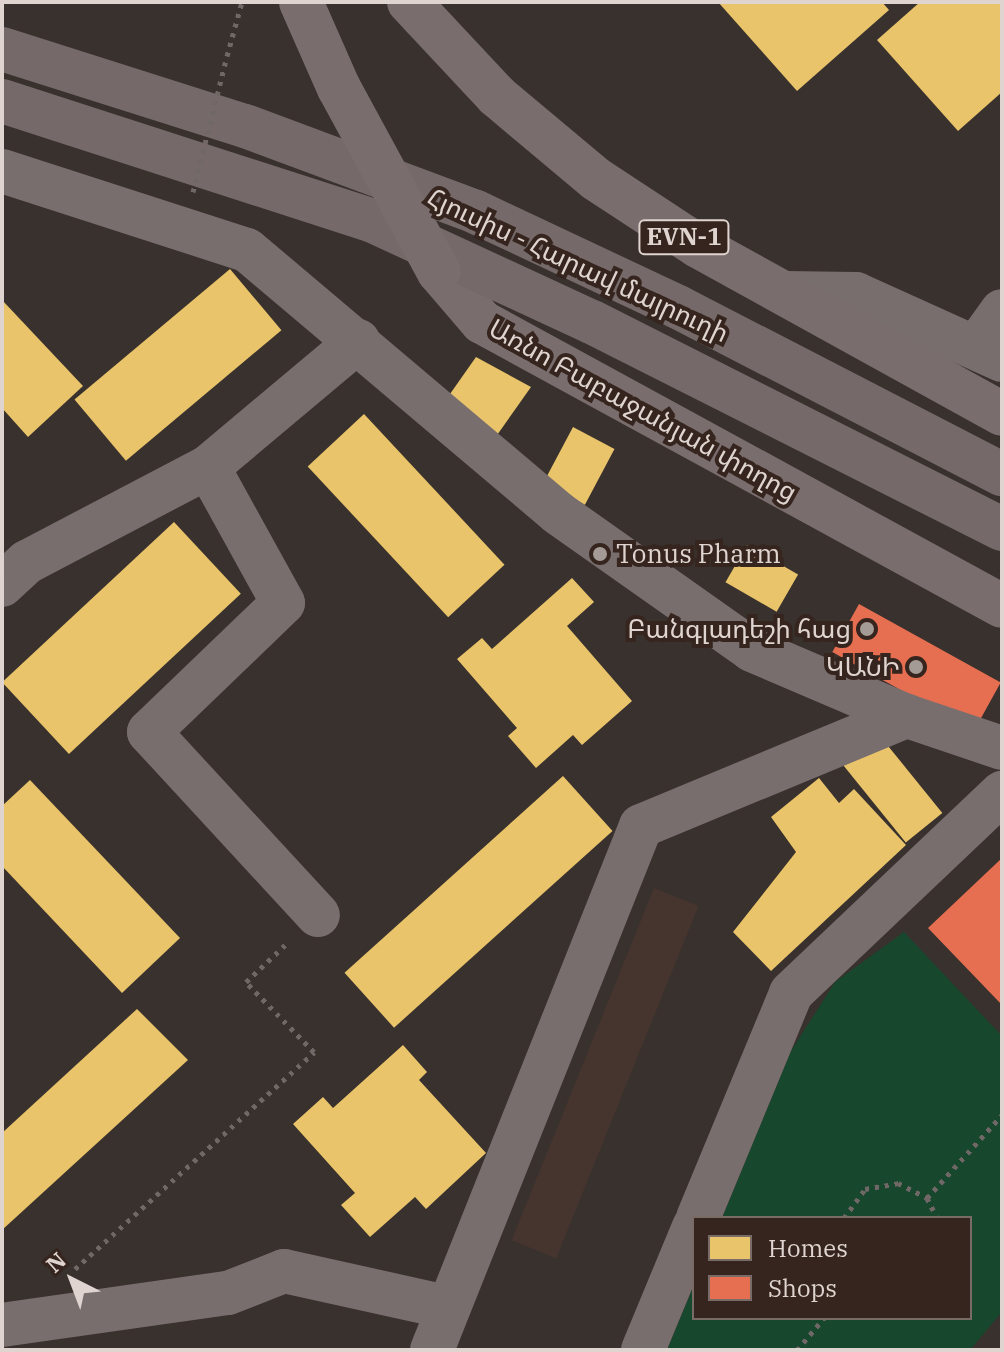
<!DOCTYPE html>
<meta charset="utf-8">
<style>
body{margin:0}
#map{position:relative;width:1004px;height:1352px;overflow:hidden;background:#39312d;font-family:"IBM Plex Serif","Noto Sans Armenian",serif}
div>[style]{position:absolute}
.industrial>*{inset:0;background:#46352e;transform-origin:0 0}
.green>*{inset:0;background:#17472d}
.homes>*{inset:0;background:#e9c46a;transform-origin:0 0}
.shops>*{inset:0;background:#e76f51;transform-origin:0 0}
.path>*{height:5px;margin-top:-2.5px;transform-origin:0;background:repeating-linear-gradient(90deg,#706767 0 4px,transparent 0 10px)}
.minor>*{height:44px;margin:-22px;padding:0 22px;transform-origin:22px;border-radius:22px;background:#796e6e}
.major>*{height:44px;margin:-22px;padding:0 22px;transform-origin:22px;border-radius:22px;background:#7a6d6d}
.highway>*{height:44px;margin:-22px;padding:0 22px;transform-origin:22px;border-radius:22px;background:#756a69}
.path-bridge>*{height:5px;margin-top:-2.5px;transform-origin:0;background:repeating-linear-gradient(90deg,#706767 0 4px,transparent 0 10px)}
.major-bridge>*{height:44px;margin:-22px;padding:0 22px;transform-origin:22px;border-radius:22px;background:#7a6d6d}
.dots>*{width:22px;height:22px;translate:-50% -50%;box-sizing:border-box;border:4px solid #35251e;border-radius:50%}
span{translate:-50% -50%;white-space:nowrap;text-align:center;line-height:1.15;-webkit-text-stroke:8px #35251e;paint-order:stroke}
.shield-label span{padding:2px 6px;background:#35251e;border:2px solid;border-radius:6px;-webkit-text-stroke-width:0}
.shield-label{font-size:24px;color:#dfd4cf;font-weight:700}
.street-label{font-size:26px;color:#dfd4cf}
.poi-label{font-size:26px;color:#dfd4cf}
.left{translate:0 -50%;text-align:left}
.right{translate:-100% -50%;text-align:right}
.frame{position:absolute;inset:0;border:4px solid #dfd4cf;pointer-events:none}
.legend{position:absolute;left:692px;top:1216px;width:280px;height:104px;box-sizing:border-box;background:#35251e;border:2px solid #796b65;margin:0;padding:10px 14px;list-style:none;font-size:24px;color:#dfd4cf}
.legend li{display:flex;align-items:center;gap:16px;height:40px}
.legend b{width:40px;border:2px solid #796b65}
.north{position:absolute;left:32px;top:1240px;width:80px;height:80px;-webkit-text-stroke:6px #35251e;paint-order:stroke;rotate:318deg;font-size:22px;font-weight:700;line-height:32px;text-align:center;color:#dfd4cf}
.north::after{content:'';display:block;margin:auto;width:28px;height:36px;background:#dfd4cf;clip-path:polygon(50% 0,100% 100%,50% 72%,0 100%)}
</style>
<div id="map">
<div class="industrial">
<i style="left:654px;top:888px;width:48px;height:380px;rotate:22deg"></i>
</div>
<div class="green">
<i style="clip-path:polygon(904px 932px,1002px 1036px,1002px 1312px,970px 1350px,667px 1350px,694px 1285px,694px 1318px,970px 1318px,970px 1218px,722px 1218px,791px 1051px,835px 982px)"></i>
</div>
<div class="homes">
<i style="clip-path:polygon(718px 2px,882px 2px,889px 10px,797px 91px)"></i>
<i style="clip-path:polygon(920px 2px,1002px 2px,1002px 92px,958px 131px,877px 40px)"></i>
<i style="left:230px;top:269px;width:80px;height:203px;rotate:50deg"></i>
<i style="clip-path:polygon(2px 300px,83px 386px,28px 437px,2px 408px)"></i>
<i style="clip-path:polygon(476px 357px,531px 387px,495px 438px,450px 394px)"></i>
<i style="left:364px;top:414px;width:206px;height:77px;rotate:47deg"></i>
<i style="left:573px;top:427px;width:47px;height:63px;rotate:28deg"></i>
<i style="left:174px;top:522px;width:98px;height:235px;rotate:47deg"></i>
<i style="left:747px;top:545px;width:59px;height:43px;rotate:30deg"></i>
<i style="clip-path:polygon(572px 578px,594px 602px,567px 626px,632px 701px,582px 745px,573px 735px,536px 768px,508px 736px,517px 728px,457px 659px,482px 638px,492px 649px)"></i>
<i style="left:880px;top:736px;width:99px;height:47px;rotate:51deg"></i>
<i style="left:563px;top:776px;width:74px;height:294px;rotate:48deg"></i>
<i style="clip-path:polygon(819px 778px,839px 803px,854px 789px,906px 845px,771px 971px,733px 932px,796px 852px,771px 817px)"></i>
<i style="clip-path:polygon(30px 780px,180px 938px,122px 993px,2px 866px,2px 806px)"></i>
<i style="clip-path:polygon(137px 1009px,188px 1060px,2px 1230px,2px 1133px)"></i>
<i style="clip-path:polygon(403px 1045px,427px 1072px,419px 1080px,486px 1153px,426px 1209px,415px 1197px,370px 1237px,341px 1205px,355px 1193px,293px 1124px,323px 1097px,333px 1108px)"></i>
</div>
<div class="shops">
<i style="left:859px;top:604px;width:162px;height:55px;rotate:29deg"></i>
<i style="clip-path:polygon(1002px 858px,1002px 1005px,928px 928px)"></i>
</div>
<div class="path">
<i style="left:227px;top:56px;width:56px;rotate:-74.5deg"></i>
<i style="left:927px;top:1198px;width:112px;rotate:-47.9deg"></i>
<i style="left:844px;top:1218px;width:36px;rotate:-54deg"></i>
<i style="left:865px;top:1189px;width:34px;rotate:-10deg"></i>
<i style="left:898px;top:1183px;width:33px;rotate:27deg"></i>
<i style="left:927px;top:1198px;width:22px;rotate:63deg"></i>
<i style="left:75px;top:1269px;width:323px;rotate:-42.2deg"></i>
<i style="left:314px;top:1052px;width:98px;rotate:-134.2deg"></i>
<i style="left:246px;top:982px;width:54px;rotate:-43.5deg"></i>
<i style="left:797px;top:1350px;width:42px;rotate:-49.8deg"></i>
</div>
<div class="minor">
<i style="left:2px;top:171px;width:257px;rotate:17.9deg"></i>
<i style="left:247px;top:250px;width:407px;rotate:40.2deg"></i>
<i style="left:558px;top:513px;width:237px;rotate:35.2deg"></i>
<i style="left:752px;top:650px;width:168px;rotate:23.1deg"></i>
<i style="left:907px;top:716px;width:100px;rotate:18.6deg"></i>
<i style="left:785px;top:293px;width:71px;rotate:0.8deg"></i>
<i style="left:856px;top:294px;width:160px;rotate:24.3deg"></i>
<i style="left:976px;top:347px;width:44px;rotate:-54.2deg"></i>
<i style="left:208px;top:467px;width:155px;rotate:61.1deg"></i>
<i style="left:283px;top:603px;width:186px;rotate:136.1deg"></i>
<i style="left:149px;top:732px;width:249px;rotate:47.3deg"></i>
<i style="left:2px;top:585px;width:34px;rotate:-43deg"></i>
<i style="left:27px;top:562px;width:204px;rotate:-27.7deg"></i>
<i style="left:208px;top:467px;width:196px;rotate:-40deg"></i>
<i style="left:698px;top:1218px;width:243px;rotate:-67.5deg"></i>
<i style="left:791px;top:993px;width:291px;rotate:-43.5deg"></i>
<i style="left:2px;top:1325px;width:228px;rotate:-8.1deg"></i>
<i style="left:228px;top:1293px;width:60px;rotate:-21.4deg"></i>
<i style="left:284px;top:1271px;width:167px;rotate:12.5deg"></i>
<i style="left:432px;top:1350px;width:564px;rotate:-68.26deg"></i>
<i style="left:641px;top:826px;width:288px;rotate:-22.5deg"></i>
<i style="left:643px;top:1350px;width:133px;rotate:-67.5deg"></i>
</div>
<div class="major">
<i style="left:301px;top:2px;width:94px;rotate:66.2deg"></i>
<i style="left:409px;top:2px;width:129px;rotate:46.9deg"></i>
<i style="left:497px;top:96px;width:129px;rotate:40deg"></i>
<i style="left:596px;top:179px;width:122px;rotate:33.3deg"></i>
<i style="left:698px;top:246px;width:347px;rotate:28.9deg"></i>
<i style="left:439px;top:272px;width:66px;rotate:49.3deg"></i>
<i style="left:482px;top:322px;width:592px;rotate:28.64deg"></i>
</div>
<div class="highway">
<i style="left:2px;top:49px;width:255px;rotate:17.6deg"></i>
<i style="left:245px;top:126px;width:246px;rotate:20.4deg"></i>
<i style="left:476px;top:212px;width:223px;rotate:25.2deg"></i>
<i style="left:678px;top:307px;width:365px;rotate:27.3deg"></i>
<i style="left:2px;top:101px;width:388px;rotate:17.9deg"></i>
<i style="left:371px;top:220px;width:243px;rotate:24.8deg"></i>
<i style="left:592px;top:322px;width:459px;rotate:26.8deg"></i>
</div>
<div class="path-bridge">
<i style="left:193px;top:192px;width:140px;rotate:-76deg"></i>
</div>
<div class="major-bridge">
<i style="left:339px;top:88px;width:209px;rotate:61.5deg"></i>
</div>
<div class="dots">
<i style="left:600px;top:554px;background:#a59b96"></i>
<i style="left:867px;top:629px;background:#a59b96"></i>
<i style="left:916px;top:667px;background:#a59b96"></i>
</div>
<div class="shield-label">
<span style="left:684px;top:237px">EVN-1</span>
</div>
<div class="street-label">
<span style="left:578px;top:265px;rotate:25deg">Հյուսիս - Հարավ մայրուղի</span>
<span style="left:643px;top:410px;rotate:29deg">Առնո Բաբաջանյան փողոց</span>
</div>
<div class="poi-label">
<span class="left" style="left:616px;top:554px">Tonus Pharm</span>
<span class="right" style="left:851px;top:629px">Բանգլադեշի հաց</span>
<span class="right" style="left:900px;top:667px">ԿԱՆԻ</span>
</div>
<div class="frame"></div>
<ul class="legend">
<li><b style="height:22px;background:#e9c46a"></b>Homes</li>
<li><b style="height:22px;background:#e76f51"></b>Shops</li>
</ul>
<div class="north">N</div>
</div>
